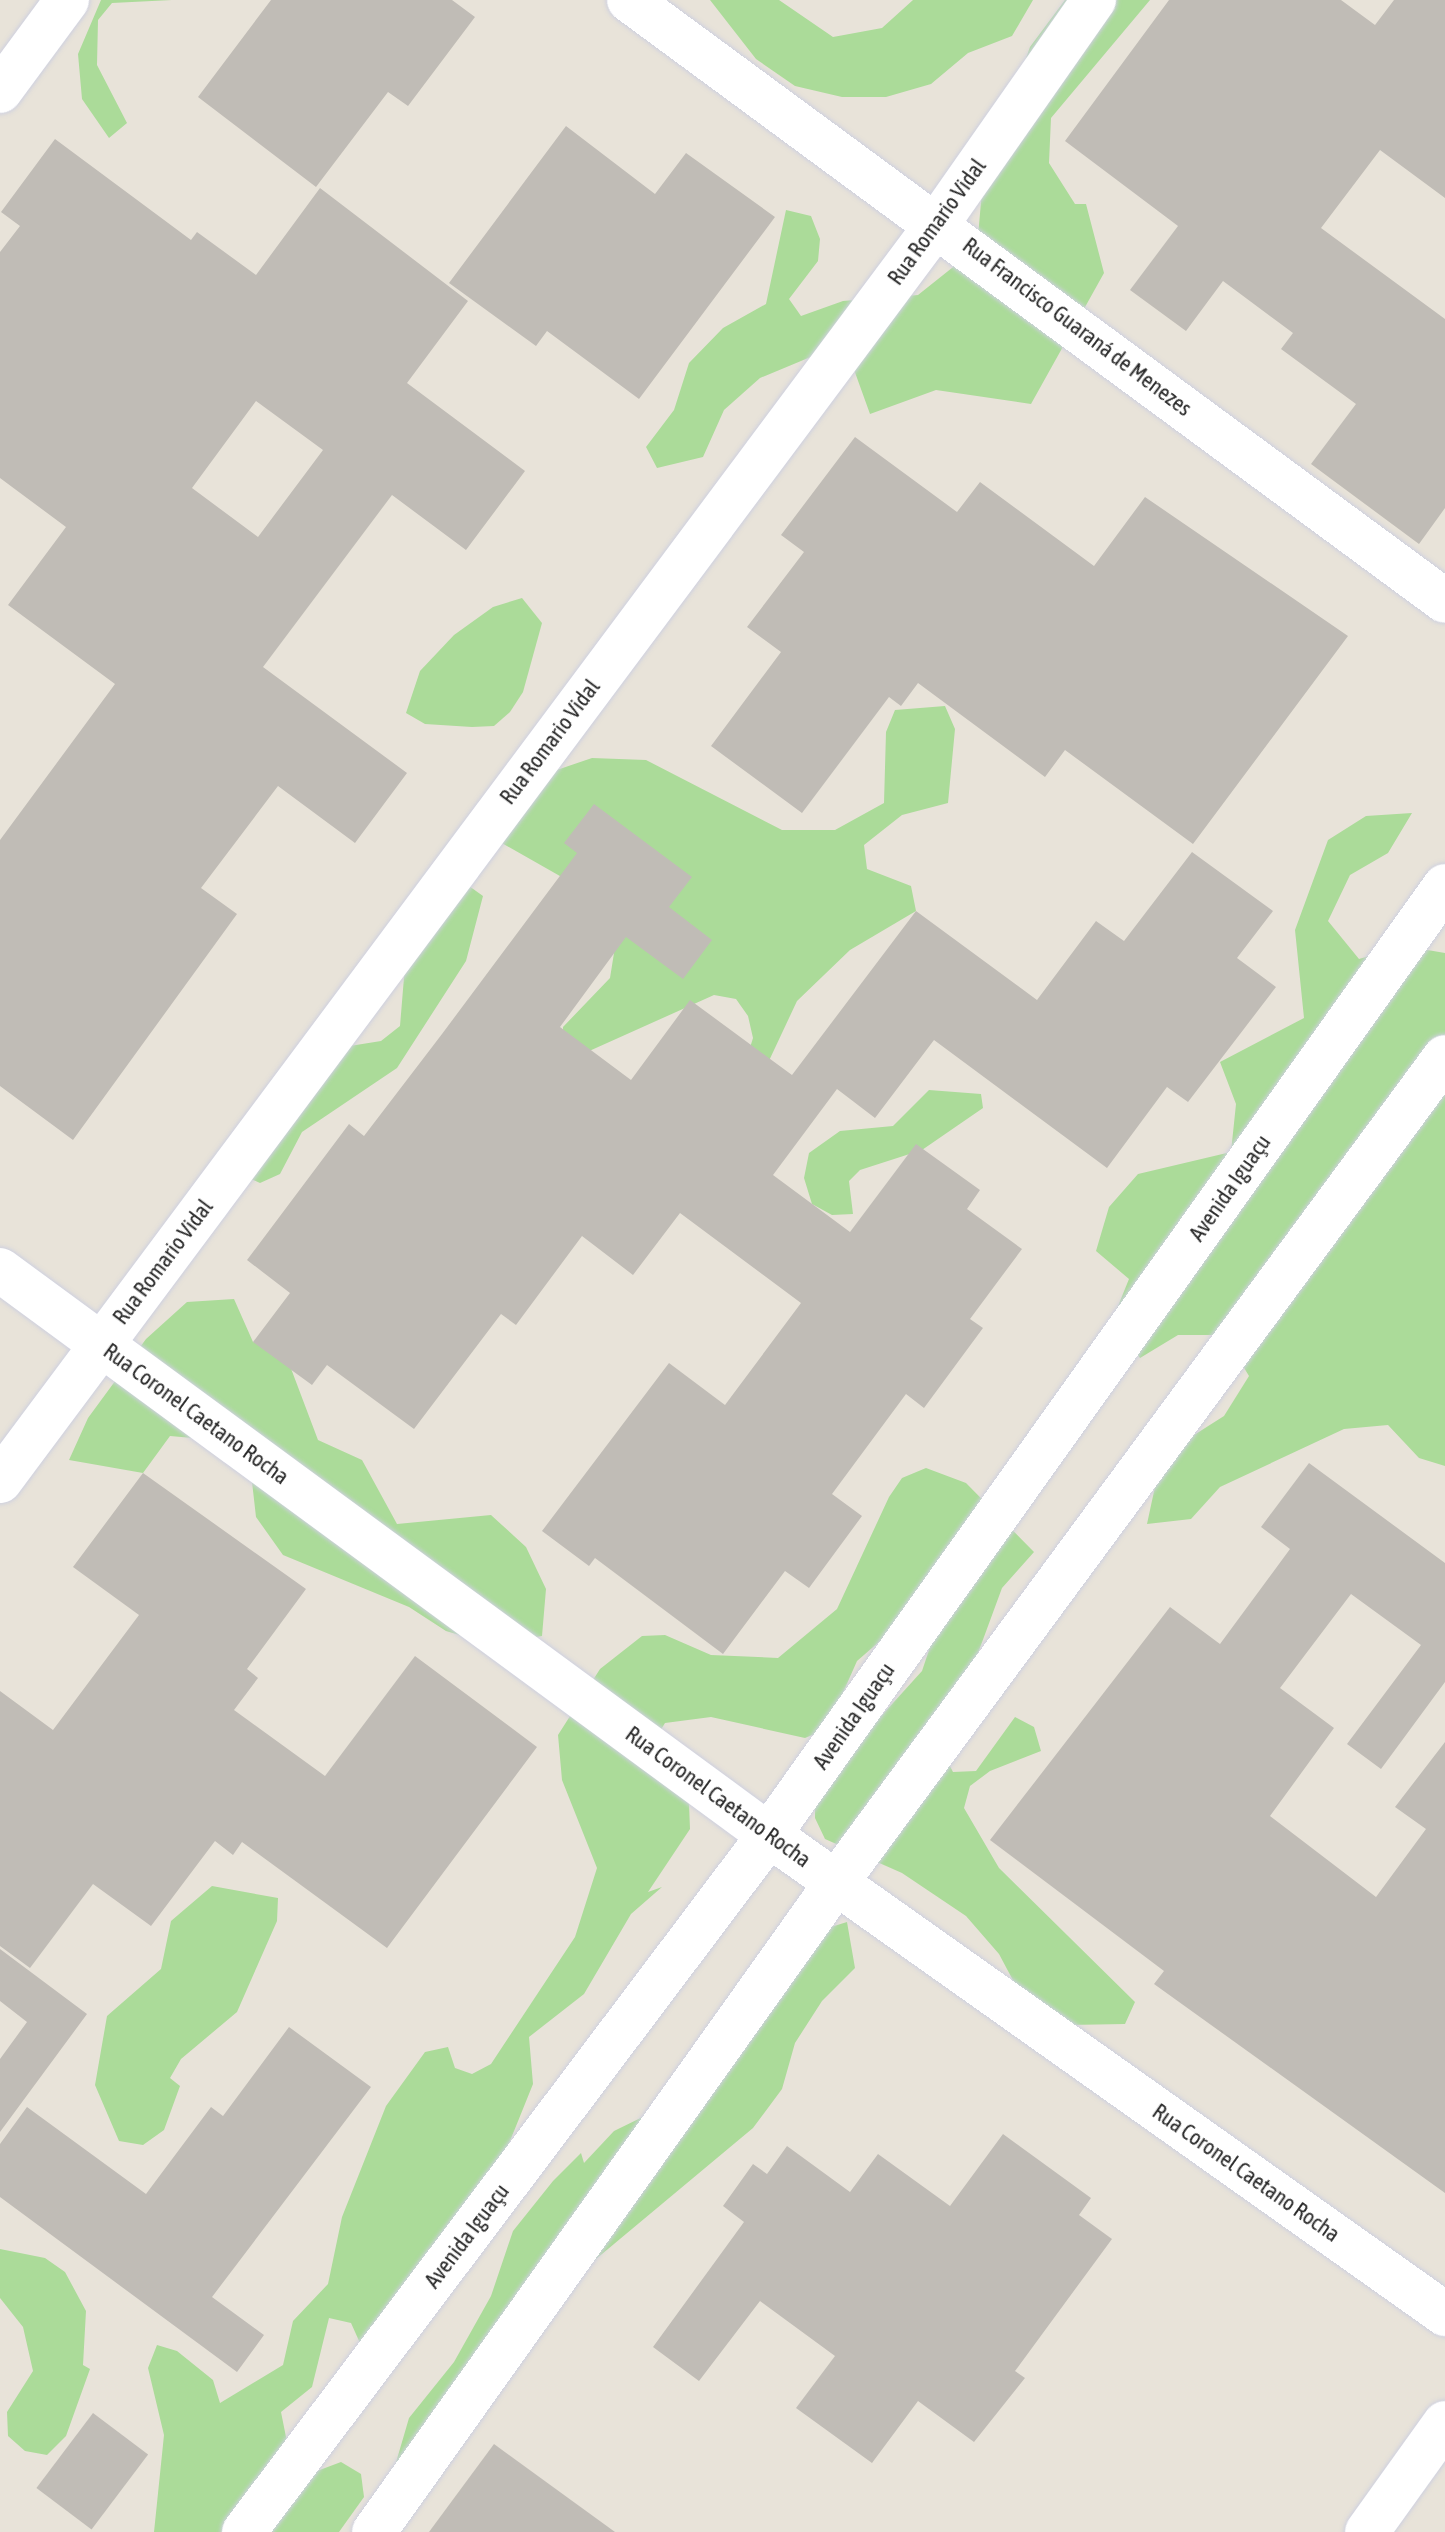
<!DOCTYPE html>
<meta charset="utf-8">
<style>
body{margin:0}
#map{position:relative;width:1445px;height:2532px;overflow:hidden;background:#e8e3d9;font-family:"Asap Condensed",sans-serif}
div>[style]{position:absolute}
.green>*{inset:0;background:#abdb99}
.building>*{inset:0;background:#c0bcb6;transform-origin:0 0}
.roads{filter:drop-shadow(0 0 2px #ced0df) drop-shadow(0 0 2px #ced0df)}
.minor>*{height:44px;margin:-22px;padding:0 22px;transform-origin:22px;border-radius:22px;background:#fff}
span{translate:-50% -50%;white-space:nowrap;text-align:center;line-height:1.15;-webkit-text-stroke:6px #fff;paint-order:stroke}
.street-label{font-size:22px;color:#272727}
</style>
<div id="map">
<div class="green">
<i style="clip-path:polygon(101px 0,172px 0,112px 3px,98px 20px,97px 65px,127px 123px,109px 138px,82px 99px,78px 54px)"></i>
<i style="clip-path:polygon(710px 0,779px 0,833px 37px,882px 28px,913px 0,1033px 0,1012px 36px,968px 53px,931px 84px,886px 97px,842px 97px,795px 86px,756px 59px)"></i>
<i style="clip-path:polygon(1065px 0,1150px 0,1051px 118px,1049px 163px,1075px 204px,1086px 204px,1104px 273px,1031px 404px,936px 390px,870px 414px,848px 353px,825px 351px,760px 378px,724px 410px,703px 457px,657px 468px,646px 447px,674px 410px,689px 363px,723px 328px,766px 304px,786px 210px,811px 216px,820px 239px,818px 261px,789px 299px,801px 316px,843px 301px,918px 295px,977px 248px,983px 179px,1030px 47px)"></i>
<i style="clip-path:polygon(522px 598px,542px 623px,523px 692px,510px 712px,494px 726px,472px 727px,425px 724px,406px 713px,420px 671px,454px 635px,493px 607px)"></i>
<i style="clip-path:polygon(945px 706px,955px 729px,948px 803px,902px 815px,864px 845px,867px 869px,911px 886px,916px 911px,850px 950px,797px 1001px,767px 1065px,744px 1067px,753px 1038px,748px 1016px,736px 999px,714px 995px,587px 1052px,563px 1049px,563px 1027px,610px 978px,614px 953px,581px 888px,500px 842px,545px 774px,592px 758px,646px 760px,782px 830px,835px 830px,884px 803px,886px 732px,895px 710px)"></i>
<i style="clip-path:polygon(1412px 813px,1388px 853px,1350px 875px,1328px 921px,1359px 959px,1404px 946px,1445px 953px,1445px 1466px,1419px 1458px,1388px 1425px,1344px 1429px,1220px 1487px,1191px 1519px,1147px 1524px,1156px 1482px,1183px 1442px,1224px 1416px,1249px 1376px,1224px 1335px,1178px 1335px,1140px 1358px,1112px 1321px,1129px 1279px,1096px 1251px,1109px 1207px,1138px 1174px,1231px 1152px,1236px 1104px,1220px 1062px,1304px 1018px,1295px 930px,1328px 840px,1366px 816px)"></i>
<i style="clip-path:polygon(462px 881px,483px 896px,466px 961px,397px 1068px,302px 1132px,280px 1174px,260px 1183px,242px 1175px,331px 1049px,381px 1041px,400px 1026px,406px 953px)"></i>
<i style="clip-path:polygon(929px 1090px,981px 1094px,983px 1108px,922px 1150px,860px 1170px,849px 1181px,853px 1214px,832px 1215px,812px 1204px,804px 1178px,809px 1153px,840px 1131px,893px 1126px)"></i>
<i style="clip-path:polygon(234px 1299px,253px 1342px,284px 1350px,318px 1440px,362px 1460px,397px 1524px,491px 1515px,526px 1547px,546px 1589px,542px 1636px,493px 1645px,446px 1631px,409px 1607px,283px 1555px,256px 1517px,251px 1473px,216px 1440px,170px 1436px,143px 1473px,69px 1460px,88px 1418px,146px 1339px,187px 1302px)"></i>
<i style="clip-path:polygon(926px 1468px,966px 1483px,1034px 1552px,1002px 1588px,942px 1751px,953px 1772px,976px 1771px,1015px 1717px,1034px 1727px,1041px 1751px,990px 1771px,970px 1786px,964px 1808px,999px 1868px,1135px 2002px,1125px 2024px,1068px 2025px,1025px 2003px,999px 1954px,966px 1916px,902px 1873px,825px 1839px,815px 1818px,815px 1789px,922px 1671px,929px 1650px,919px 1629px,894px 1629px,857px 1661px,827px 1729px,805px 1738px,711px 1717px,665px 1723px,652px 1744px,689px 1804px,690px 1829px,648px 1892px,662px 1887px,631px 1914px,584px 1994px,529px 2037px,533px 2084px,506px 2151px,360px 2343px,351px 2323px,329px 2318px,312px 2387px,281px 2412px,290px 2457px,241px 2532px,154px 2532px,164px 2435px,148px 2368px,157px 2345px,177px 2351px,213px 2380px,220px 2403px,283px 2365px,293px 2321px,328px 2284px,342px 2217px,386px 2106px,425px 2052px,448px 2047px,455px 2068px,472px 2074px,491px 2064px,575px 1937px,597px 1868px,562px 1780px,558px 1735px,600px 1669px,642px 1636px,665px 1635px,711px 1655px,778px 1658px,837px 1609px,889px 1497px,902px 1478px)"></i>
<i style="clip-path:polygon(212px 1886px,278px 1898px,277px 1921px,237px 2012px,181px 2059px,170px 2078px,180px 2086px,164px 2130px,143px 2145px,119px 2141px,95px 2085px,107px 2016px,161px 1969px,171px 1921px)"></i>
<i style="clip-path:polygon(847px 1922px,855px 1968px,822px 2001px,795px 2043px,782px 2089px,753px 2128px,590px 2264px,390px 2483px,409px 2418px,454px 2362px,491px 2296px,513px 2231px,553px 2181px,581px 2153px,584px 2163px,614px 2131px,659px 2109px,805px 1935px)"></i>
<i style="clip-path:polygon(0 2249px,45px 2258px,65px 2272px,86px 2311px,83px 2365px,90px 2369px,66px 2436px,47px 2455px,25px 2451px,8px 2436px,7px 2412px,33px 2371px,23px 2327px,0 2298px)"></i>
<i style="clip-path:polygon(341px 2462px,361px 2474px,364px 2497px,339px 2532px,263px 2532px,317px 2471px)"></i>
</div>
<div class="building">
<i style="clip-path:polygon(271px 0,452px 0,475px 17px,408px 106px,388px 92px,316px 187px,198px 97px)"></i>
<i style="clip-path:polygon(1169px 0,1341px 0,1375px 25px,1394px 0,1445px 0,1445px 198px,1380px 150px,1321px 228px,1445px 319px,1445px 508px,1419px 544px,1311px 464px,1356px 404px,1281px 349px,1293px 333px,1223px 281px,1186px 331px,1130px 290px,1178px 226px,1065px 141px)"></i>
<i style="clip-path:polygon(566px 126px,655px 194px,686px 153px,775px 217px,639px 399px,547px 331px,536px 346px,449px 283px)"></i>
<i style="clip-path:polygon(evenodd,55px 139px,191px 240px,197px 232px,256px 275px,320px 188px,468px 301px,407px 383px,525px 471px,466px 550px,392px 495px,263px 667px,407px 773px,355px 843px,278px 786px,201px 888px,237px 914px,73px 1140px,0 1086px,0 840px,115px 684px,8px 605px,66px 527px,0 478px,0 252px,20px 226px,1px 212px,55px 139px,256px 401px,323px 450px,258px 537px,192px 488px,256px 401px)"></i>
<i style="clip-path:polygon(855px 437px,957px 512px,980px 482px,1094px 566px,1145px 497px,1348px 636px,1193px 844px,1065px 750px,1045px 777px,918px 683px,901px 706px,889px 697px,802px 813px,711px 746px,781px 652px,747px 627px,804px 552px,781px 535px)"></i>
<i style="clip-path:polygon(594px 804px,692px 877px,669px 907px,712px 940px,683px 979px,626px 937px,560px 1027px,631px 1080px,690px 1000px,792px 1075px,916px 911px,1037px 1000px,1096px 921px,1124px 941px,1192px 852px,1273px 911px,1237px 958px,1276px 987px,1188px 1102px,1167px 1087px,1107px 1168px,934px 1040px,875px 1118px,837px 1089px,773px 1175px,850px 1232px,916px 1144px,980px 1190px,967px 1209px,1022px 1249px,970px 1319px,983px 1328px,924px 1408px,906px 1394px,832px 1494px,862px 1516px,809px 1588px,785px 1571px,723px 1654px,595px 1558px,589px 1566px,542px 1531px,669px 1363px,725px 1405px,801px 1303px,680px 1213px,633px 1275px,582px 1236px,516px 1325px,501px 1314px,414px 1429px,327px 1365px,312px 1385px,253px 1342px,290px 1293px,247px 1260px,349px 1124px,364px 1136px,442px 1034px,577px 853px,564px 843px)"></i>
<i style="clip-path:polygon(1309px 1463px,1445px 1563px,1445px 1682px,1381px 1769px,1347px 1744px,1421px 1645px,1351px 1594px,1280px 1688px,1334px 1728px,1270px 1816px,1376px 1897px,1426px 1829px,1395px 1807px,1445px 1742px,1445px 2193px,1154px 1984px,1164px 1971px,990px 1840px,1170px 1607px,1220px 1644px,1290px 1549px,1261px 1527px)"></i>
<i style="clip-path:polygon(143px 1473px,306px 1589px,247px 1669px,258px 1678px,234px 1710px,325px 1776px,415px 1656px,537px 1747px,387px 1948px,242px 1842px,233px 1855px,215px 1841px,151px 1926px,93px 1884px,30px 1968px,0 1946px,0 1691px,53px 1730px,139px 1615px,73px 1567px)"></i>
<i style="clip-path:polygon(0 1949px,87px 2014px,0 2132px,0 2059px,27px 2022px,0 2001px)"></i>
<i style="clip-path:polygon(289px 2027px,371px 2087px,212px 2297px,264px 2335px,237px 2372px,0 2197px,0 2144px,27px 2107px,146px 2194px,211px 2107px,223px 2116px)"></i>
<i style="clip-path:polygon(1003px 2134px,1091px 2198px,1079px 2215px,1112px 2239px,1015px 2371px,1025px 2378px,974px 2442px,918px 2401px,872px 2463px,796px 2408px,835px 2356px,760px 2301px,699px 2381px,653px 2347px,744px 2222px,723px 2206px,753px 2164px,767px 2174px,787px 2146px,850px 2192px,878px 2154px,950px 2206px)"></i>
<i style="left:93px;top:2413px;width:69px;height:94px;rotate:37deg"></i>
<i style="clip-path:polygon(494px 2444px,615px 2532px,429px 2532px)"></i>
</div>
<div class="roads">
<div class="minor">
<i style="left:629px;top:0;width:1013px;rotate:36.37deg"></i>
<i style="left:0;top:91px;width:113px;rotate:-53.6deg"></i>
<i style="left:0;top:1270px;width:954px;rotate:36.31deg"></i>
<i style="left:769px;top:1835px;width:829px;rotate:35.32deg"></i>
<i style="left:0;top:1481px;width:1568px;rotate:-53.3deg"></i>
<i style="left:937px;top:224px;width:274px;rotate:-55deg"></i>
<i style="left:244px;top:2532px;width:873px;rotate:-53.01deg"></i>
<i style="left:769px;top:1835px;width:1165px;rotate:-54.54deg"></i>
<i style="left:374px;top:2532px;width:797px;rotate:-54.55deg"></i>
<i style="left:836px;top:1883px;width:1026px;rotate:-53.6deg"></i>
<i style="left:1367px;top:2532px;width:134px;rotate:-54.4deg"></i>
</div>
</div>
<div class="street-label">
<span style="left:937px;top:222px;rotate:-54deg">Rua Romario Vidal</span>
<span style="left:1077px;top:327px;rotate:37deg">Rua Francisco Guaraná de Menezes</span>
<span style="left:550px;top:742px;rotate:-53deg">Rua Romario Vidal</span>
<span style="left:1230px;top:1188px;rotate:-55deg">Avenida Iguaçu</span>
<span style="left:163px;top:1262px;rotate:-53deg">Rua Romario Vidal</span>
<span style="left:196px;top:1414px;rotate:36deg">Rua Coronel Caetano Rocha</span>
<span style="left:854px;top:1716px;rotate:-55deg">Avenida Iguaçu</span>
<span style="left:718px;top:1797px;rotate:36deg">Rua Coronel Caetano Rocha</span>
<span style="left:1246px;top:2173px;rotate:35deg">Rua Coronel Caetano Rocha</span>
<span style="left:467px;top:2236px;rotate:-53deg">Avenida Iguaçu</span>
</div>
</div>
